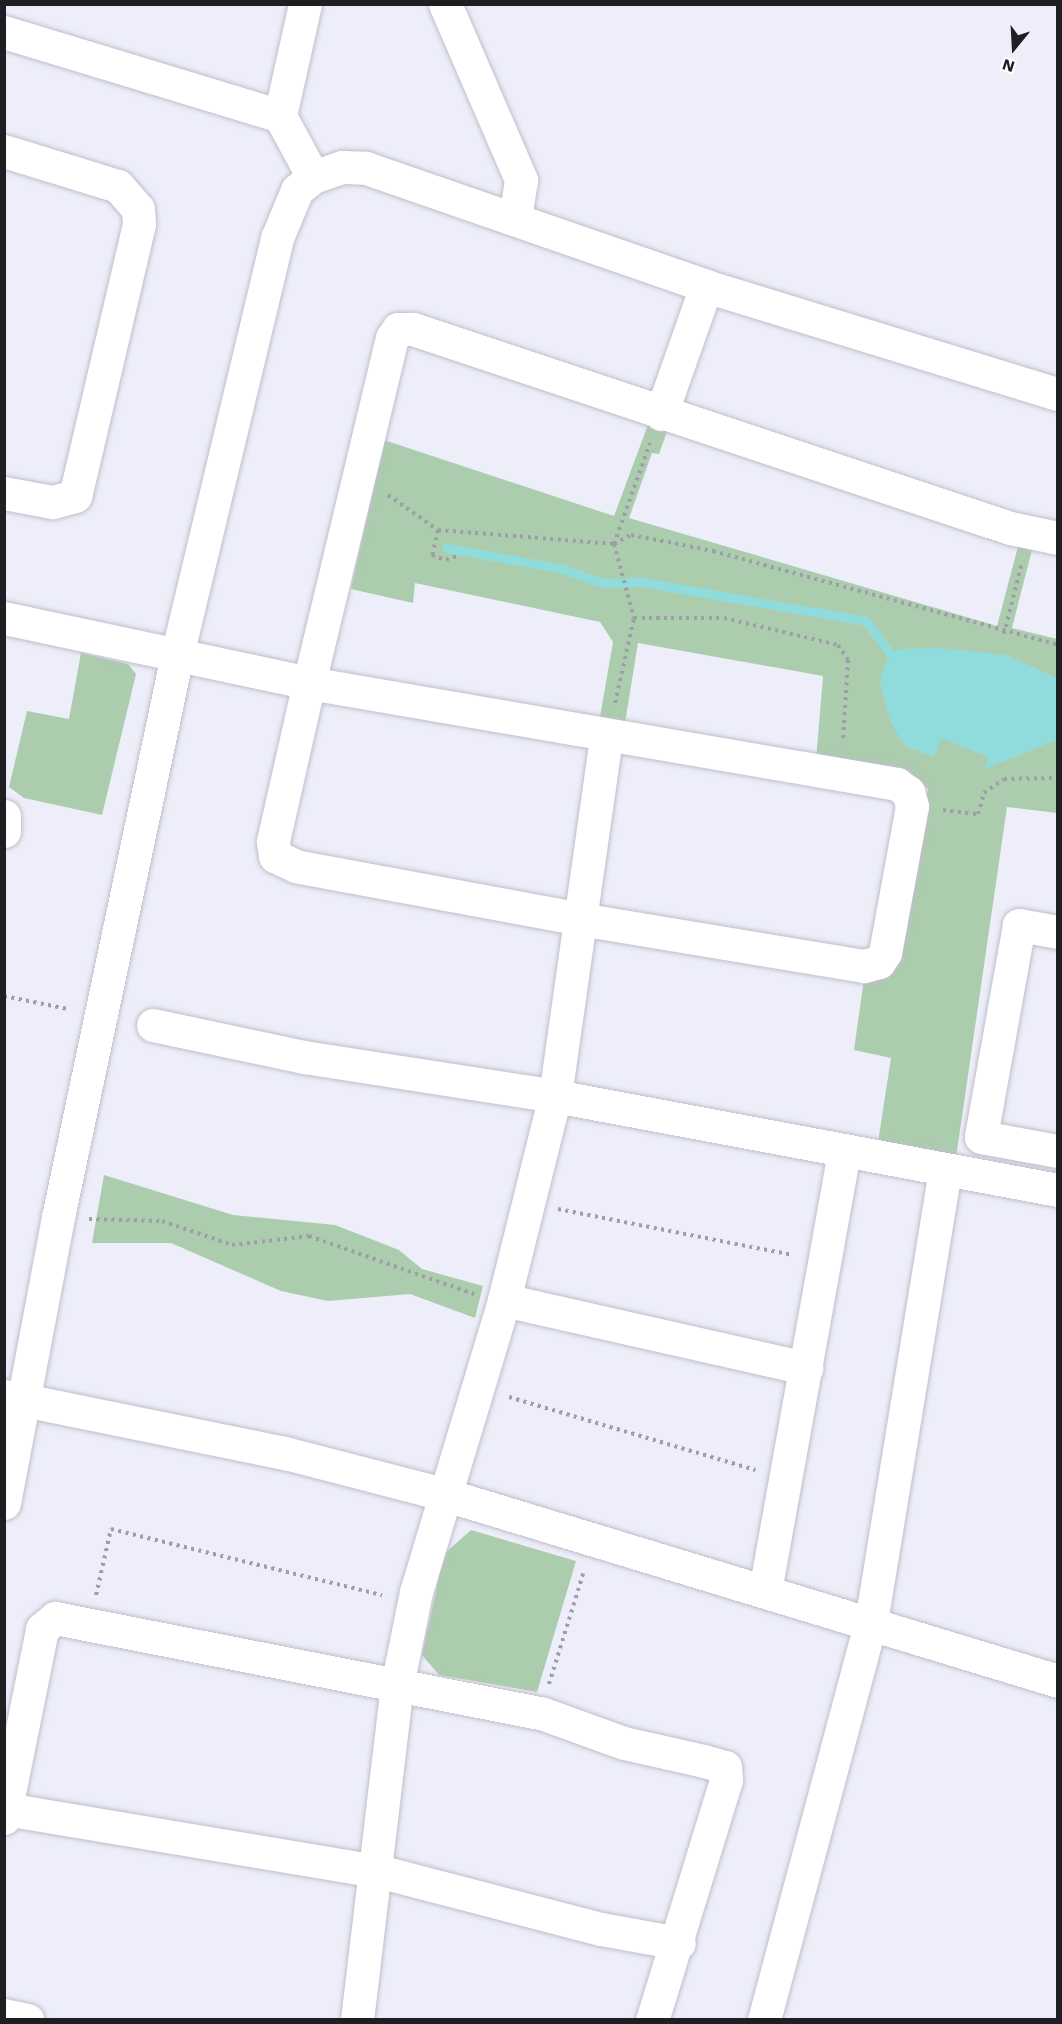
<!DOCTYPE html>
<style>
body{margin:0}
#map{position:relative;width:1062px;height:2024px;overflow:hidden;background:#edeefa;font-family:"Work Sans",sans-serif}
div>[style]{position:absolute}
.green>*{inset:0;background:#accdad}
.water>*{inset:0;background:#90dcdc}
.stream>*{height:9px;margin:-4.5px;padding:0 4.5px;transform-origin:4.5px;border-radius:4.5px;background:#90dcdc}
.path>*{height:4px;margin-top:-2px;transform-origin:0;background:repeating-linear-gradient(90deg,#9d9ea7 0 3px,transparent 0 7.5px)}
.roads{filter:drop-shadow(0 0 2px #bfbfcb) drop-shadow(0 0 2px #bfbfcb)}
.minor>*{height:33px;margin:-16.5px;padding:0 16.5px;transform-origin:16.5px;border-radius:16.5px;background:#fff}
span{translate:-50% -50%;white-space:nowrap;text-align:center;line-height:1.15;-webkit-text-stroke:5px #fff;paint-order:stroke}
.frame{position:absolute;inset:0;border:6px solid #1f1f23;pointer-events:none}
.north{position:absolute;left:984px;top:18px;width:60px;height:60px;-webkit-text-stroke:4px #fff;paint-order:stroke;rotate:198deg;font-size:16px;font-weight:700;line-height:24px;text-align:center;color:#1f1f23}
.north::after{content:'';display:block;margin:auto;width:21px;height:27px;background:#1f1f23;clip-path:polygon(50% 0,100% 100%,50% 72%,0 100%)}
</style>
<div id="map">
<div class="green">
<i style="clip-path:polygon(649px 422px,668px 429px,659px 454px,652px 453px,629px 518px,997px 626px,1020px 539px,1034px 542px,1012px 628px,1057px 639px,1057px 813px,1007px 807px,956px 1158px,878px 1142px,891px 1058px,854px 1050px,864px 979px,892px 966px,928px 789px,910px 774px,816px 760px,823px 676px,638px 643px,625px 723px,600px 717px,613px 642px,600px 622px,415px 583px,413px 603px,351px 589px,384px 440px,614px 516px)"></i>
<i style="clip-path:polygon(81px 653px,128px 664px,136px 674px,102px 815px,24px 798px,9px 787px,27px 711px,69px 719px)"></i>
<i style="clip-path:polygon(104px 1175px,233px 1215px,335px 1225px,399px 1250px,422px 1269px,483px 1286px,475px 1318px,410px 1294px,328px 1301px,281px 1291px,171px 1243px,92px 1243px)"></i>
<i style="clip-path:polygon(471px 1530px,576px 1561px,537px 1692px,439px 1675px,422px 1655px,444px 1554px)"></i>
</div>
<div class="water">
<i style="clip-path:polygon(941px 648px,1006px 655px,1057px 678px,1057px 740px,985px 769px,988px 757px,941px 738px,934px 757px,905px 746px,890px 721px,880px 682px,886px 662px,897px 649px)"></i>
</div>
<div class="stream">
<i style="left:446px;top:548px;width:116px;rotate:10deg"></i>
<i style="left:560px;top:568px;width:46px;rotate:19.2deg"></i>
<i style="left:603px;top:583px;width:38px;rotate:-2deg"></i>
<i style="left:641px;top:582px;width:228px;rotate:9.8deg"></i>
<i style="left:866px;top:621px;width:44px;rotate:53.4deg"></i>
</div>
<div class="path">
<i style="left:388px;top:495px;width:61px;rotate:35deg"></i>
<i style="left:438px;top:530px;width:177px;rotate:4.5deg"></i>
<i style="left:614px;top:544px;width:77px;rotate:74.9deg"></i>
<i style="left:438px;top:530px;width:26px;rotate:103deg"></i>
<i style="left:432px;top:555px;width:15px;rotate:20deg"></i>
<i style="left:446px;top:560px;width:12px;rotate:-20deg"></i>
<i style="left:614px;top:544px;width:19px;rotate:-28deg"></i>
<i style="left:631px;top:535px;width:84px;rotate:11deg"></i>
<i style="left:713px;top:551px;width:358px;rotate:15.2deg"></i>
<i style="left:614px;top:544px;width:107px;rotate:-70.4deg"></i>
<i style="left:1004px;top:634px;width:74px;rotate:-76deg"></i>
<i style="left:615px;top:703px;width:87px;rotate:-77.4deg"></i>
<i style="left:634px;top:618px;width:90px"></i>
<i style="left:724px;top:618px;width:117px;rotate:13.3deg"></i>
<i style="left:838px;top:645px;width:18px;rotate:56deg"></i>
<i style="left:848px;top:660px;width:82px;rotate:93.5deg"></i>
<i style="left:943px;top:810px;width:35px;rotate:7deg"></i>
<i style="left:978px;top:814px;width:22px;rotate:-74deg"></i>
<i style="left:984px;top:793px;width:24px;rotate:-35deg"></i>
<i style="left:1004px;top:779px;width:54px;rotate:-1.1deg"></i>
<i style="left:4px;top:996px;width:65px;rotate:11.5deg"></i>
<i style="left:558px;top:1209px;width:238px;rotate:11.1deg"></i>
<i style="left:89px;top:1219px;width:73px;rotate:1.6deg"></i>
<i style="left:162px;top:1221px;width:74px;rotate:18.9deg"></i>
<i style="left:232px;top:1245px;width:78px;rotate:-6.7deg"></i>
<i style="left:309px;top:1236px;width:175px;rotate:19.4deg"></i>
<i style="left:509px;top:1397px;width:257px;rotate:16.5deg"></i>
<i style="left:96px;top:1595px;width:68px;rotate:-77.2deg"></i>
<i style="left:111px;top:1529px;width:279px;rotate:13.7deg"></i>
<i style="left:549px;top:1684px;width:118px;rotate:-72.8deg"></i>
</div>
<div class="roads">
<div class="minor">
<i style="left:445px;top:4px;width:192px;rotate:66.6deg"></i>
<i style="left:521px;top:180px;width:39px;rotate:99deg"></i>
<i style="left:4px;top:32px;width:288px;rotate:16.9deg"></i>
<i style="left:280px;top:116px;width:69px;rotate:61.6deg"></i>
<i style="left:280px;top:116px;width:115px;rotate:-77.4deg"></i>
<i style="left:4px;top:151px;width:119px;rotate:17.1deg"></i>
<i style="left:118px;top:186px;width:30px;rotate:49deg"></i>
<i style="left:138px;top:209px;width:15px;rotate:86deg"></i>
<i style="left:139px;top:224px;width:279px;rotate:103.2deg"></i>
<i style="left:75px;top:496px;width:24px;rotate:165deg"></i>
<i style="left:52px;top:502px;width:49px;rotate:-169.4deg"></i>
<i style="left:661px;top:414px;width:136px;rotate:-70.6deg"></i>
<i style="left:4px;top:618px;width:312px;rotate:12deg"></i>
<i style="left:309px;top:683px;width:597px;rotate:9.75deg"></i>
<i style="left:897px;top:784px;width:14px;rotate:36deg"></i>
<i style="left:908px;top:792px;width:15px;rotate:74deg"></i>
<i style="left:912px;top:806px;width:149px;rotate:100.4deg"></i>
<i style="left:885px;top:953px;width:11px;rotate:124deg"></i>
<i style="left:879px;top:962px;width:16px;rotate:165deg"></i>
<i style="left:864px;top:966px;width:287px;rotate:-170.6deg"></i>
<i style="left:581px;top:919px;width:290px;rotate:-169.5deg"></i>
<i style="left:296px;top:866px;width:23px;rotate:-155deg"></i>
<i style="left:275px;top:856px;width:15px;rotate:-98deg"></i>
<i style="left:273px;top:841px;width:162px;rotate:-77.2deg"></i>
<i style="left:309px;top:683px;width:355px;rotate:-76.5deg"></i>
<i style="left:392px;top:338px;width:11px;rotate:-56deg"></i>
<i style="left:398px;top:329px;width:15px"></i>
<i style="left:413px;top:329px;width:629px;rotate:18.43deg"></i>
<i style="left:1010px;top:528px;width:49px;rotate:11.8deg"></i>
<i style="left:4px;top:816px;width:15px;rotate:90deg"></i>
<i style="left:1058px;top:932px;width:40px;rotate:-170deg"></i>
<i style="left:1019px;top:925px;width:215px;rotate:100.2deg"></i>
<i style="left:981px;top:1137px;width:78px;rotate:10.3deg"></i>
<i style="left:153px;top:1025px;width:154px;rotate:12deg"></i>
<i style="left:304px;top:1057px;width:254px;rotate:8.8deg"></i>
<i style="left:555px;top:1096px;width:512px;rotate:10.59deg"></i>
<i style="left:504px;top:1300px;width:310px;rotate:12.7deg"></i>
<i style="left:4px;top:1396px;width:287px;rotate:11.5deg"></i>
<i style="left:285px;top:1453px;width:163px;rotate:14.5deg"></i>
<i style="left:443px;top:1494px;width:643px;rotate:16.91deg"></i>
<i style="left:4px;top:1503px;width:291px;rotate:-79.3deg"></i>
<i style="left:58px;top:1217px;width:574px;rotate:-78.04deg"></i>
<i style="left:177px;top:655px;width:429px;rotate:-76.5deg"></i>
<i style="left:277px;top:238px;width:52px;rotate:-67.4deg"></i>
<i style="left:297px;top:190px;width:21px;rotate:-39deg"></i>
<i style="left:313px;top:177px;width:31px;rotate:-19deg"></i>
<i style="left:342px;top:167px;width:24px;rotate:2deg"></i>
<i style="left:366px;top:168px;width:360px;rotate:19.1deg"></i>
<i style="left:706px;top:286px;width:368px;rotate:17.1deg"></i>
<i style="left:765px;top:1591px;width:447px;rotate:-79.8deg"></i>
<i style="left:6px;top:1809px;width:377px;rotate:9.5deg"></i>
<i style="left:378px;top:1871px;width:230px;rotate:14.6deg"></i>
<i style="left:601px;top:1929px;width:79px;rotate:10.2deg"></i>
<i style="left:4px;top:1818px;width:193px;rotate:-78.6deg"></i>
<i style="left:42px;top:1629px;width:17px;rotate:-40deg"></i>
<i style="left:55px;top:1618px;width:495px;rotate:11.1deg"></i>
<i style="left:541px;top:1713px;width:88px;rotate:19.9deg"></i>
<i style="left:624px;top:1743px;width:82px;rotate:12.7deg"></i>
<i style="left:704px;top:1761px;width:22px;rotate:16deg"></i>
<i style="left:725px;top:1767px;width:13px;rotate:86deg"></i>
<i style="left:726px;top:1780px;width:251px;rotate:107.1deg"></i>
<i style="left:4px;top:2015px;width:24px;rotate:12deg"></i>
<i style="left:357px;top:2020px;width:336px;rotate:-83.2deg"></i>
<i style="left:397px;top:1686px;width:96px;rotate:-78.6deg"></i>
<i style="left:416px;top:1592px;width:305px;rotate:-73.2deg"></i>
<i style="left:504px;top:1300px;width:210px;rotate:-76deg"></i>
<i style="left:555px;top:1096px;width:363px;rotate:-81.9deg"></i>
<i style="left:764px;top:2020px;width:412px;rotate:-75deg"></i>
<i style="left:871px;top:1622px;width:458px;rotate:-80.7deg"></i>
</div>
</div>
<div class="frame"></div>
<div class="north">N</div>
</div>
